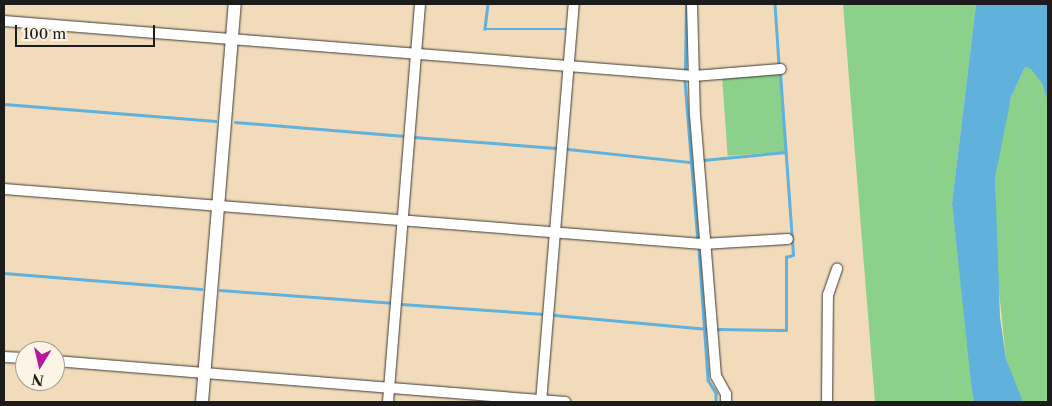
<!DOCTYPE html>
<style>
body{margin:0}
#map{position:relative;width:1052px;height:406px;overflow:hidden;background:#f2dbbb;font-family:"Libre Caslon Text",serif}
div>[style]{position:absolute}
.green>*{inset:0;background:#8bd18b;transform-origin:0 0}
.water>*{inset:0;background:#60b1db}
.stream>*{height:2.5px;margin:-1.25px;padding:0 1.25px;transform-origin:1.25px;border-radius:1.25px;background:#60b1db}
.roads{filter:drop-shadow(0 0 1px #3c3934) drop-shadow(0 0 1px #3c3934)}
.minor>*{height:10px;margin:-5px;padding:0 5px;transform-origin:5px;border-radius:5px;background:#fff}
.tertiary>*{height:12px;margin:-6px;padding:0 6px;transform-origin:6px;border-radius:6px;background:#fff}
span{translate:-50% -50%;white-space:nowrap;text-align:center;line-height:1.15;-webkit-text-stroke:4.5px #fcf5e5;paint-order:stroke}
.frame{position:absolute;inset:0;border:5px solid #1c1c1c;pointer-events:none}
.north{position:absolute;left:15px;top:341px;width:50px;height:50px;box-sizing:border-box;background:#fcf5e5;border:1px solid #a29e95;border-radius:50%;rotate:189deg;font-size:14px;font-weight:700;line-height:20px;text-align:center;color:#1c1c1c}
.north::after{content:'';display:block;margin:auto;width:18px;height:22px;background:#b5179e;clip-path:polygon(50% 0,100% 100%,50% 72%,0 100%)}
.scale{position:absolute;left:15px;top:25px;width:140px;height:22px;box-sizing:border-box;border:2px solid #1c1c1c;border-top:0;padding-left:6px;font-size:15px;line-height:18px;white-space:nowrap;color:#1c1c1c;-webkit-text-stroke:4px #fcf5e5;paint-order:stroke}
</style>
<div id="map">
<div class="green">
<i style="clip-path:polygon(843px 4px,976px 4px,952px 203px,974px 402px,875px 402px)"></i>
<i style="clip-path:polygon(1025px 67px,1030px 67px,1043px 83px,1048px 101px,1048px 402px,1023px 402px,1016px 388px,1006px 359px,996px 262px,995px 178px,1001px 136px,1011px 97px)"></i>
<i style="left:780px;top:73px;width:79px;height:58px;rotate:86deg"></i>
</div>
<div class="water">
<i style="clip-path:polygon(976px 4px,1048px 4px,1048px 101px,1042px 83px,1030px 68px,1025px 67px,1011px 97px,995px 178px,1000px 317px,1006px 359px,1023px 402px,974px 402px,971px 383px,952px 203px)"></i>
</div>
<div class="stream">
<i style="left:488px;top:4px;width:25px;rotate:97deg"></i>
<i style="left:485px;top:29px;width:82px"></i>
<i style="left:696px;top:4px;width:47px"></i>
<i style="left:775px;top:4px;width:61px;rotate:86.2deg"></i>
<i style="left:685px;top:72px;width:68px;rotate:-89.2deg"></i>
<i style="left:685px;top:81px;width:161px;rotate:85.4deg"></i>
<i style="left:4px;top:104px;width:212px;rotate:4.6deg"></i>
<i style="left:235px;top:122px;width:170px;rotate:4.7deg"></i>
<i style="left:414px;top:137px;width:142px;rotate:4.4deg"></i>
<i style="left:568px;top:149px;width:123px;rotate:6.1deg"></i>
<i style="left:703px;top:160px;width:83px;rotate:-5.5deg"></i>
<i style="left:699px;top:250px;width:130px;rotate:86deg"></i>
<i style="left:708px;top:380px;width:15px;rotate:58deg"></i>
<i style="left:716px;top:393px;width:9px;rotate:90deg"></i>
<i style="left:4px;top:273px;width:198px;rotate:4.6deg"></i>
<i style="left:220px;top:290px;width:171px;rotate:4.3deg"></i>
<i style="left:401px;top:304px;width:143px;rotate:4deg"></i>
<i style="left:554px;top:315px;width:154px;rotate:5.2deg"></i>
<i style="left:716px;top:329px;width:70px;rotate:0.8deg"></i>
<i style="left:786px;top:330px;width:73px;rotate:-90deg"></i>
<i style="left:786px;top:257px;width:7px;rotate:-16deg"></i>
<i style="left:793px;top:255px;width:182px;rotate:-94.1deg"></i>
</div>
<div class="roads">
<div class="minor">
<i style="left:692px;top:4px;width:111px;rotate:88.5deg"></i>
<i style="left:695px;top:115px;width:262px;rotate:85.4deg"></i>
<i style="left:716px;top:376px;width:21px;rotate:61deg"></i>
<i style="left:726px;top:394px;width:8px;rotate:90deg"></i>
<i style="left:4px;top:21px;width:692px;rotate:4.56deg"></i>
<i style="left:694px;top:76px;width:87px;rotate:-4.6deg"></i>
<i style="left:4px;top:189px;width:701px;rotate:4.5deg"></i>
<i style="left:703px;top:244px;width:85px;rotate:-3.4deg"></i>
<i style="left:4px;top:357px;width:21px;rotate:3deg"></i>
<i style="left:55px;top:361px;width:512px;rotate:4.6deg"></i>
<i style="left:388px;top:402px;width:399px;rotate:-85.4deg"></i>
<i style="left:541px;top:402px;width:399px;rotate:-85.3deg"></i>
<i style="left:827px;top:402px;width:107px;rotate:-89.5deg"></i>
<i style="left:828px;top:295px;width:28px;rotate:-71deg"></i>
</div>
<div class="tertiary">
<i style="left:202px;top:402px;width:399px;rotate:-85.3deg"></i>
</div>
</div>
<div class="frame"></div>
<div class="north">N</div>
<div class="scale">100 m</div>
</div>
